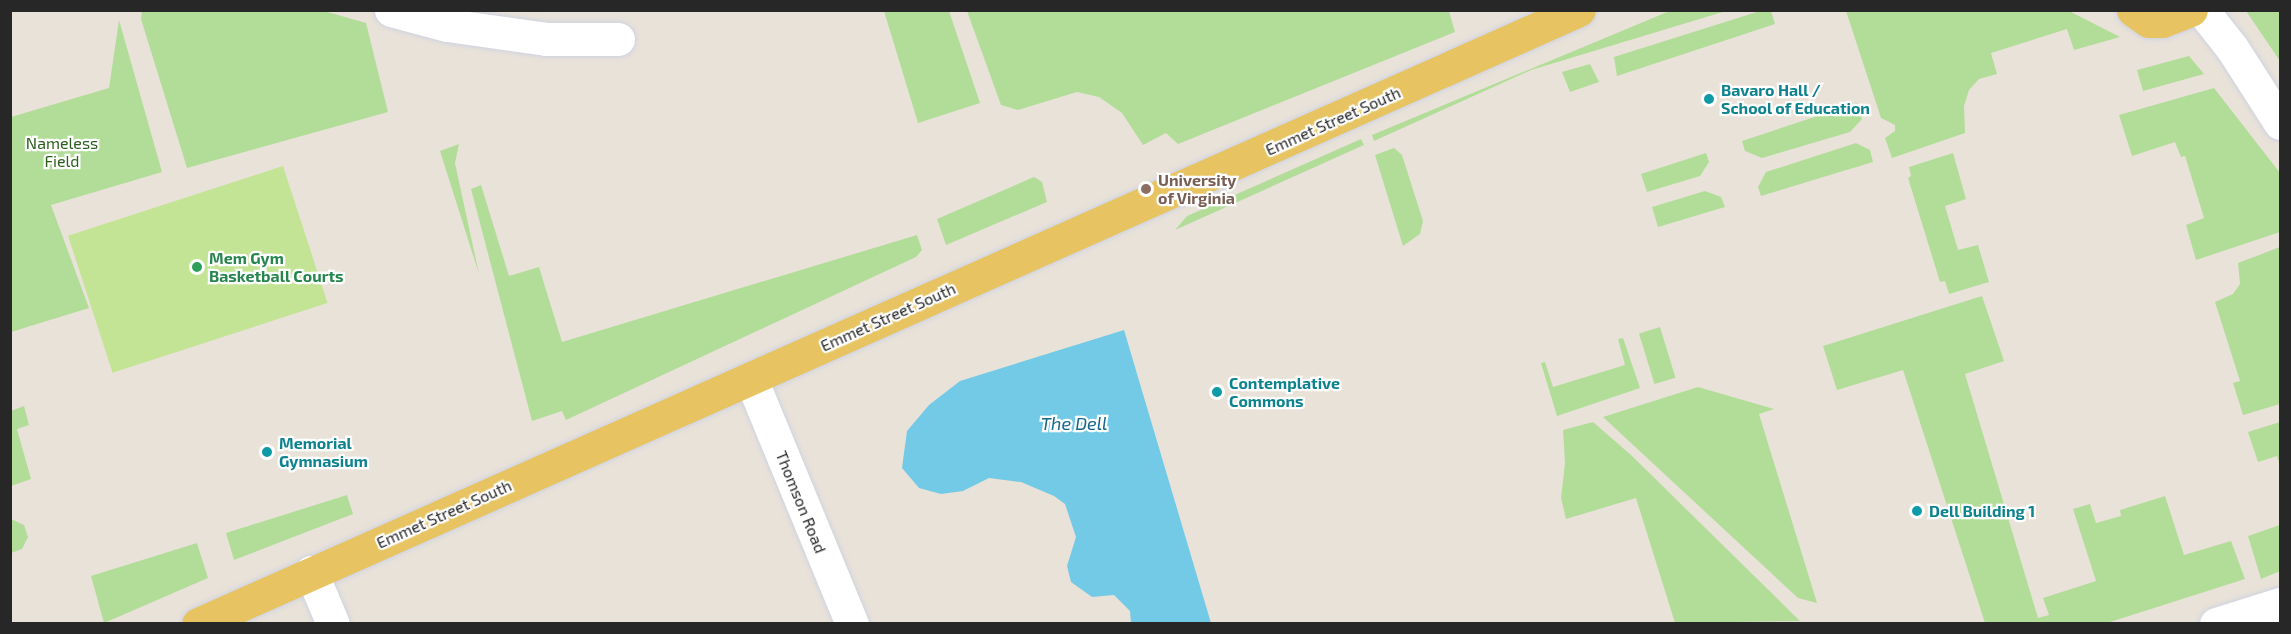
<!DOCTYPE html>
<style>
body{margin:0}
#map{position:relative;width:2291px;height:634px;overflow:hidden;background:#e9e2d9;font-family:"Exo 2",sans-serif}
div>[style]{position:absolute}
.green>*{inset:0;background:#b2dd99;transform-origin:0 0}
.pitch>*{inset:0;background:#c4e495;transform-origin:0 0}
.water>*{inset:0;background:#72cae6}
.roads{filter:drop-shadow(0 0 2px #cfd3e0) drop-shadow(0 0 2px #cfd3e0)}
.minor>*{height:33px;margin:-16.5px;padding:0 16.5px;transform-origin:16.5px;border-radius:16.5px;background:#fff}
.major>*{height:33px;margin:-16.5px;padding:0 16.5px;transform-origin:16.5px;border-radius:16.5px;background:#e7c461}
.dots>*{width:16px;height:16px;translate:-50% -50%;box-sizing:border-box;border:3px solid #fff;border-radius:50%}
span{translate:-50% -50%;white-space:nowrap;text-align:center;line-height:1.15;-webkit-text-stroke:4.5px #fff;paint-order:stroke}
.culture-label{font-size:16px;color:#0d838f;font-weight:700}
.left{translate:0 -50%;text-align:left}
.street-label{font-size:16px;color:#272727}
.park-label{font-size:16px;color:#2c5e1d}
.education-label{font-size:16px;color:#785e54;font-weight:700}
.leisure-label{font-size:16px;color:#27864d;font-weight:700}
.water-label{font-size:18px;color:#15678e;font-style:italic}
.frame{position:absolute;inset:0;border:12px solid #272727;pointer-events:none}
</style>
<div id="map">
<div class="green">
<i style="clip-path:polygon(1672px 10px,1726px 11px,1531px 70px,1374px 141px,1372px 135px)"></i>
<i style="clip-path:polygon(142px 11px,324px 11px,366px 23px,388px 112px,187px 168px,141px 19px)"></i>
<i style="clip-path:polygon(884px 11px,949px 11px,980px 103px,918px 123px)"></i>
<i style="clip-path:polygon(1449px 11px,1455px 32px,1178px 144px,1166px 133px,1143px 145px,1122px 113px,1099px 97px,1077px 92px,1018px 110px,1001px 105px,967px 11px)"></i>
<i style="clip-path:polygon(1760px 11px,1771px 11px,1775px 24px,1617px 76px,1614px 57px)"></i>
<i style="clip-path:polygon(1846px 11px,2069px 11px,2120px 37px,2074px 50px,2067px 29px,1991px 53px,1997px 74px,1979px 79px,1969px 90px,1964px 106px,1965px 133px,1892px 158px,1885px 138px,1895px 131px,1895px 125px,1881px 118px)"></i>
<i style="clip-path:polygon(2246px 11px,2280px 11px,2280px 61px)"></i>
<i style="clip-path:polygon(119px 20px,162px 172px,51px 205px,89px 308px,11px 332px,11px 117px,109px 88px)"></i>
<i style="clip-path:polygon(2189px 56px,2204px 74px,2143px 91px,2137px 70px)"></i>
<i style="clip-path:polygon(1590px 64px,1599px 82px,1570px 92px,1562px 72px)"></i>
<i style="clip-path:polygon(2214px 88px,2280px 173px,2280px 232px,2196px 260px,2186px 225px,2204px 218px,2185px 156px,2181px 157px,2175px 142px,2132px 156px,2119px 115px)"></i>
<i style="clip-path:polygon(1857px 103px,1862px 119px,1850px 132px,1762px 158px,1745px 151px,1742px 141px)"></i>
<i style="clip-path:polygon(1361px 139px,1364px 145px,1175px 230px,1187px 216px)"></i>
<i style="clip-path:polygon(1856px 143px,1870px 150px,1873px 162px,1761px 196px,1758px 187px,1766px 172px)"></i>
<i style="clip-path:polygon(459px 144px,455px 163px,479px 274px,440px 151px)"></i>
<i style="clip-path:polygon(1394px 148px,1402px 155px,1423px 221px,1420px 234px,1403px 246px,1375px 155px)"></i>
<i style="clip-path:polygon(1706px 153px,1709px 162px,1700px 176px,1647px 192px,1641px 174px)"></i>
<i style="clip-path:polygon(1953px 153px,1966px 199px,1945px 206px,1958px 250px,1978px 245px,1989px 282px,1949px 294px,1945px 281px,1940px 282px,1908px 178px,1911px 176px,1909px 167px)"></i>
<i style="clip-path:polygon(1034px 177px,1042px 182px,1047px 202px,946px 245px,937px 219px)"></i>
<i style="clip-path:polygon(481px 185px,509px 276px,539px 267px,562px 342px,917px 235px,922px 250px,916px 257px,566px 420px,562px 411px,532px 421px,471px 189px)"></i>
<i style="clip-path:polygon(1705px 191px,1721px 197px,1725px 207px,1658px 227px,1652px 207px)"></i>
<i style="clip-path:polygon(2280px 247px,2280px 404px,2243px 415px,2233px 383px,2240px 381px,2215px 302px,2233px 294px,2240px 284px,2238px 263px)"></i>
<i style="clip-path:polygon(1982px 296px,2004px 361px,1965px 374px,2038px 618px,2049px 615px,2043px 598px,2096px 581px,2073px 509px,2090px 504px,2096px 523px,2121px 516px,2120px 510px,2165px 496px,2184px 555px,2231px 541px,2245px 579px,2107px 623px,1985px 623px,1903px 370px,1837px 390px,1823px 346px)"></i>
<i style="left:1660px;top:327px;width:53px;height:22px;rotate:73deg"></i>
<i style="clip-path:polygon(1623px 338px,1640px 388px,1557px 416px,1541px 363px,1545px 362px,1553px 387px,1625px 365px,1618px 339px)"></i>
<i style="clip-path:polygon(1698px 387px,1774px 409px,1759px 414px,1817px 603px,1798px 598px,1603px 417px)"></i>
<i style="clip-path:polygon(24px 406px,29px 425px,17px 429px,31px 479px,11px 486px,11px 411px)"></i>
<i style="clip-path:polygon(1593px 422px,1631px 455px,1800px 621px,1675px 623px,1636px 498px,1566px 519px,1561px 498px,1565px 463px,1563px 430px)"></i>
<i style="clip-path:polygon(2280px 422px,2280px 466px,2277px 456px,2258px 462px,2248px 432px)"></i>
<i style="clip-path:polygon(347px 495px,353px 514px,234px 560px,226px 533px)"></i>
<i style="clip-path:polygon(11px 519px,24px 525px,28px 537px,22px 549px,11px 553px)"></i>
<i style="clip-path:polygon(2280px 525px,2280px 571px,2261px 579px,2248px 536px)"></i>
<i style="clip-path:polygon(197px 543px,208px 578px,104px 623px,91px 576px)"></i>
</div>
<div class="pitch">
<i style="left:283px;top:166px;width:144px;height:226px;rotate:72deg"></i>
</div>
<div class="water">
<i style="clip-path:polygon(1124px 330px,1211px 623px,1131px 623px,1130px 611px,1114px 595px,1092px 597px,1071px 582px,1067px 566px,1076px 537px,1065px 504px,1054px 496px,1021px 482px,989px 478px,963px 491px,941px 494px,919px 488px,902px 468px,907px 431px,929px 405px,960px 381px)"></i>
</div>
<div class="roads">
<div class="minor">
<i style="left:391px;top:10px;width:58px;rotate:15deg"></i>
<i style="left:447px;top:25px;width:100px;rotate:8deg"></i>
<i style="left:546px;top:39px;width:72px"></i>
<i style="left:2202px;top:10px;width:48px;rotate:51.7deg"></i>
<i style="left:2232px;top:48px;width:89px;rotate:57.4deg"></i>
<i style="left:751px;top:379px;width:265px;rotate:67.6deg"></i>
<i style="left:311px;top:572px;width:56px;rotate:67.1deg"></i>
<i style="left:2216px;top:624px;width:67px;rotate:-17.4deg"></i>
</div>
<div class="major">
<i style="left:2133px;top:10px;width:19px;rotate:35deg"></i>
<i style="left:2149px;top:21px;width:13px"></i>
<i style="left:2162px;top:21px;width:31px;rotate:-21deg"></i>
<i style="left:198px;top:624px;width:1511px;rotate:-23.97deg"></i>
</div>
</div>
<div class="dots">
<i style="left:1709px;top:99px;background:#0f9aa8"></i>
<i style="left:1146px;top:189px;background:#8d6e63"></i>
<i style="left:197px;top:267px;background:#2e9e5b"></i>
<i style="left:1217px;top:392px;background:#0f9aa8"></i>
<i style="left:267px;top:452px;background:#0f9aa8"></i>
<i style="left:1917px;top:511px;background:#0f9aa8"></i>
</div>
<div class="culture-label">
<span class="left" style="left:1721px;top:99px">Bavaro Hall /<br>School of Education</span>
<span class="left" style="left:1229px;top:392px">Contemplative<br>Commons</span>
<span class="left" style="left:279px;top:452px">Memorial<br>Gymnasium</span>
<span class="left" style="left:1929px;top:511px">Dell Building 1</span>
</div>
<div class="street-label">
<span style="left:1333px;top:121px;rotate:-24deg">Emmet Street South</span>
<span style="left:888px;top:317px;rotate:-24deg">Emmet Street South</span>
<span style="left:801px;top:502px;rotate:68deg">Thomson Road</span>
<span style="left:444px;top:514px;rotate:-24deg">Emmet Street South</span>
</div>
<div class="park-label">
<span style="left:62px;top:152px">Nameless<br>Field</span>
</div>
<div class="education-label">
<span class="left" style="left:1158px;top:189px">University<br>of Virginia</span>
</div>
<div class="leisure-label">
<span class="left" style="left:209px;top:267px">Mem Gym<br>Basketball Courts</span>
</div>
<div class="water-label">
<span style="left:1074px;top:423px">The Dell</span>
</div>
<div class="frame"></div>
</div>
